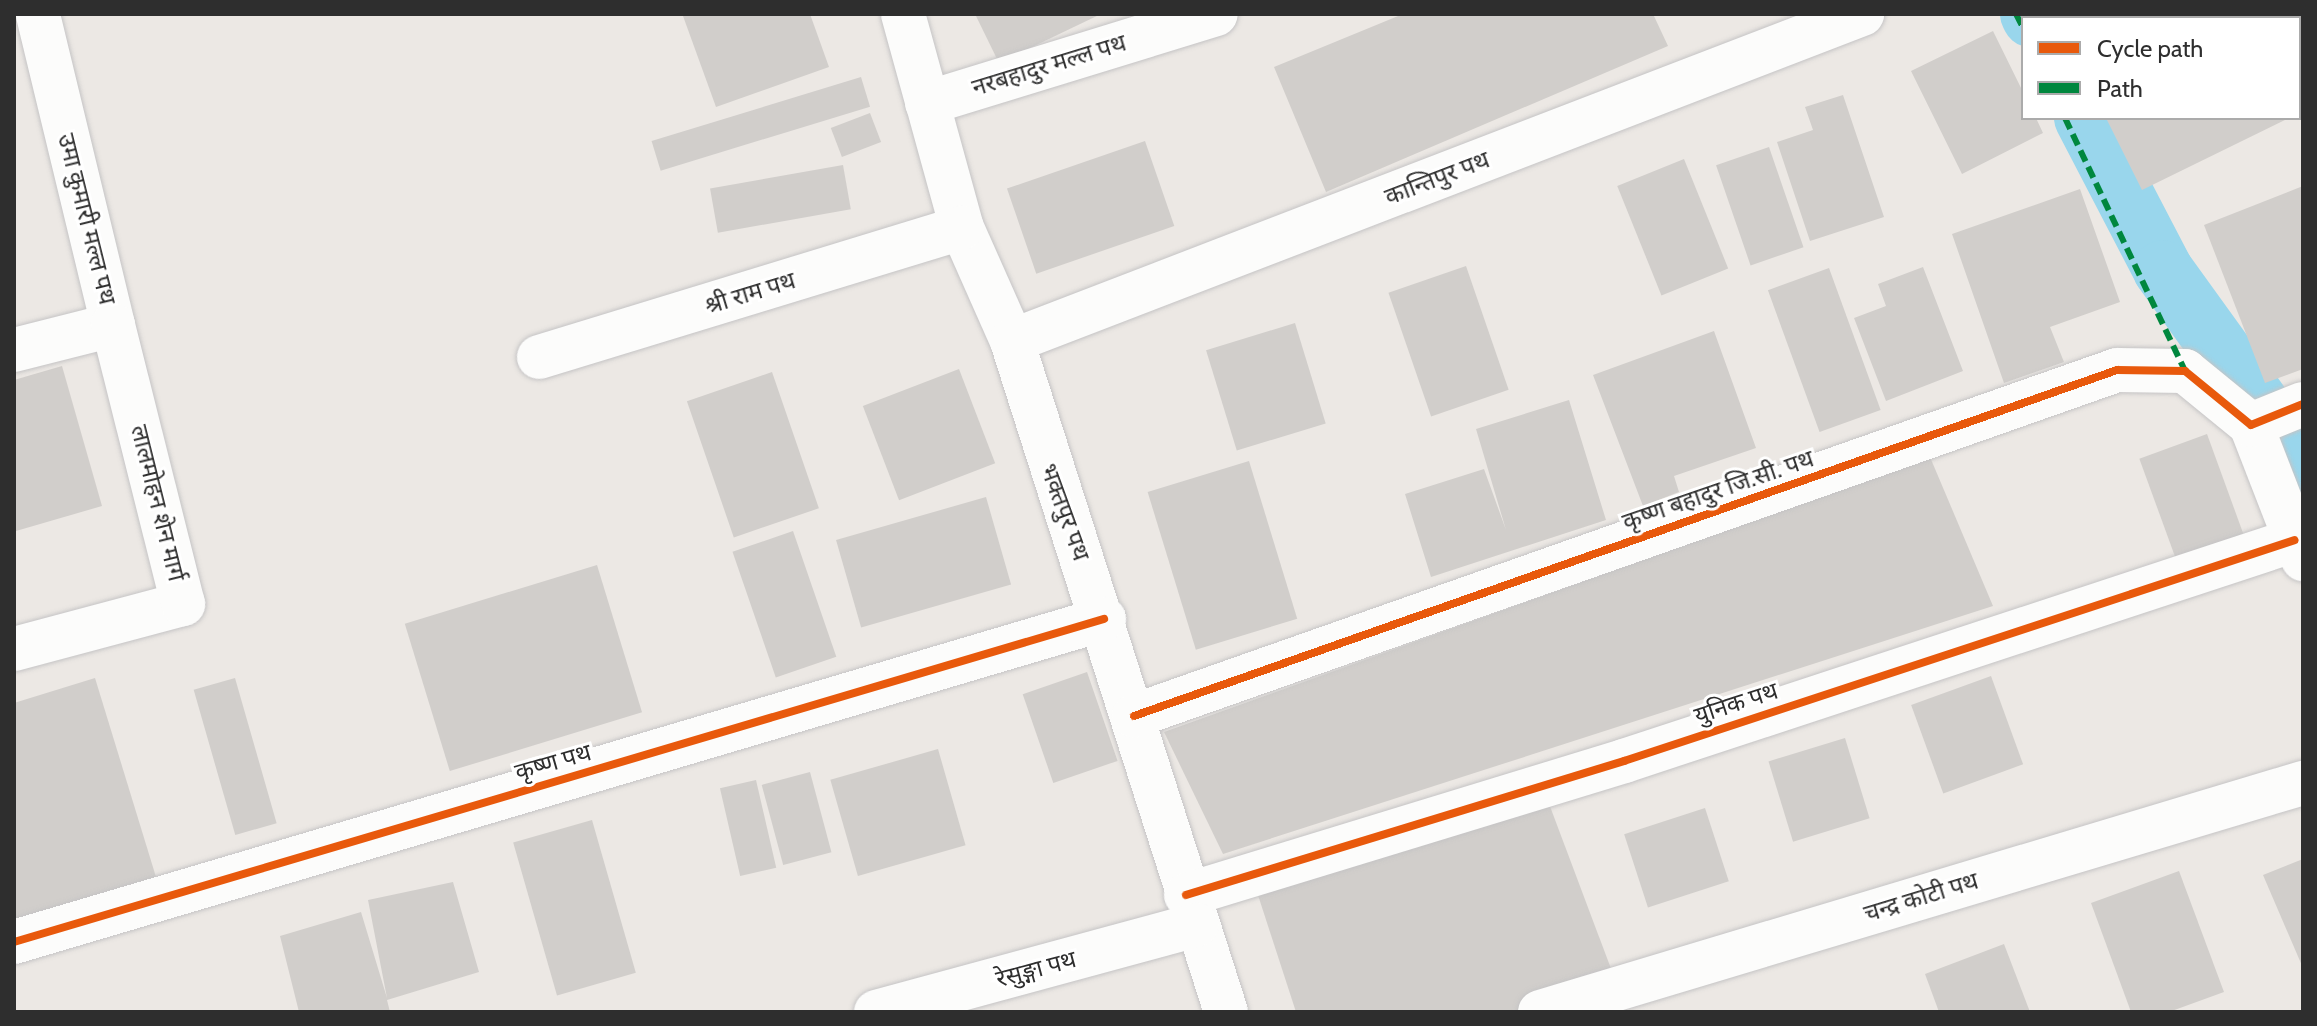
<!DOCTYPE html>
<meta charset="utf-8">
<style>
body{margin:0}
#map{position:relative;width:2317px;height:1026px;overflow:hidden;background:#ece8e4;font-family:Cabin,"Noto Sans Devanagari",sans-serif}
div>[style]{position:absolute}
.canal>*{height:60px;margin:-30px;padding:0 30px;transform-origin:30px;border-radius:30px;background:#99d6ec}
.building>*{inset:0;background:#d1cecb;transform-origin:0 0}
.roads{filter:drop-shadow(0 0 2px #c5c4c5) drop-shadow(0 0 2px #c5c4c5)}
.street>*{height:44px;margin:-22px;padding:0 22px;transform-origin:22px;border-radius:22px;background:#fcfcfb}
.quiet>*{height:6px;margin-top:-3px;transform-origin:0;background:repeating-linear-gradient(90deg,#00873e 0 12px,transparent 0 18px)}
.cycleway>*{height:8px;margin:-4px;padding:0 4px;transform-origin:4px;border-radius:4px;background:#e8590c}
span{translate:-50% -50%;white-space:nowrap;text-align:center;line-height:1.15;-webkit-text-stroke:6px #fff;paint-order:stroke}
.street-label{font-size:24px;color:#2e2e2e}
.frame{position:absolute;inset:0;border:16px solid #2e2e2e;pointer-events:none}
.legend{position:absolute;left:2021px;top:16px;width:280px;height:104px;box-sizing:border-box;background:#fff;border:2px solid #ababab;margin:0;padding:10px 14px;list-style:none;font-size:24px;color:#2e2e2e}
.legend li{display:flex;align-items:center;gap:16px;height:40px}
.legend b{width:40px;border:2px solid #ababab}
</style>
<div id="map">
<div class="canal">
<i style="left:2030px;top:14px;width:4px;rotate:63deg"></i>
<i style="left:2084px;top:118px;width:171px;rotate:62.5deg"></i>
<i style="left:2163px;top:270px;width:239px;rotate:54.2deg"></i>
</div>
<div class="building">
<i style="clip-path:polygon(810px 14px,829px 67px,716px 107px,683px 16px)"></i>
<i style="clip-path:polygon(975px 14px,1101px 14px,999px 63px)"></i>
<i style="clip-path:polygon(1403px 14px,1653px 14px,1668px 46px,1326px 192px,1274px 67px)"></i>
<i style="left:2155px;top:14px;width:79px;height:9px"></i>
<i style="clip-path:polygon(1993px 31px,2023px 92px,2023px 118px,2036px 118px,2043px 133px,1962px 174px,1911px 71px)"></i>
<i style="left:861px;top:77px;width:31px;height:219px;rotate:73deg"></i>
<i style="clip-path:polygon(1843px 95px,1884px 217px,1810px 241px,1777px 142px,1813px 130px,1805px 107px)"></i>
<i style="left:870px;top:113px;width:31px;height:42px;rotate:69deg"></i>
<i style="clip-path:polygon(2106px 118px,2289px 118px,2142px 190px)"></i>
<i style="left:1145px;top:141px;width:90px;height:146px;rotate:71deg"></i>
<i style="left:1769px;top:147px;width:106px;height:56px;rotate:71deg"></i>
<i style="left:1684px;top:159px;width:118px;height:72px;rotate:68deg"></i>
<i style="left:843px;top:165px;width:45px;height:135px;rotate:80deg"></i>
<i style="clip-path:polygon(2303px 186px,2303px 369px,2265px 383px,2204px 225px)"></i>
<i style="clip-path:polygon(2080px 189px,2120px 302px,2050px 327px,2064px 362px,2004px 383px,1952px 234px)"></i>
<i style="left:1466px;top:266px;width:131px;height:82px;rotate:71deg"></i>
<i style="clip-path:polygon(1923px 267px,1963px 371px,1886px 401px,1854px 318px,1886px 306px,1878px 284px)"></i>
<i style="left:1829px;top:268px;width:151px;height:65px;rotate:70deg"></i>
<i style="left:1295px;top:323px;width:105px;height:93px;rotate:73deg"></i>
<i style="clip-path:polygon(1714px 331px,1756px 448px,1674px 476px,1679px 492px,1643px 506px,1593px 375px)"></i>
<i style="clip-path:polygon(62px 366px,102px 506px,16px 531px,14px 380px)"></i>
<i style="left:959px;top:369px;width:101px;height:103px;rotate:69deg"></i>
<i style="left:772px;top:372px;width:144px;height:90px;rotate:71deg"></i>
<i style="clip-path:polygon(1569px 400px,1606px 520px,1431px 577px,1405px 494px,1484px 469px,1506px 530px,1476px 429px)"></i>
<i style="left:2207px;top:434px;width:109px;height:72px;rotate:70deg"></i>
<i style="clip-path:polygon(1930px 457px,1993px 606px,1223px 854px,1164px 732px)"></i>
<i style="left:1249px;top:461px;width:165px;height:106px;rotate:73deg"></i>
<i style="left:986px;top:497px;width:91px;height:156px;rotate:74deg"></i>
<i style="left:793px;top:531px;width:133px;height:64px;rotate:71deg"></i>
<i style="left:597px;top:565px;width:154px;height:201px;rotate:73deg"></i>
<i style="left:1087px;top:672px;width:94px;height:68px;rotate:71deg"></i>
<i style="left:1991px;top:676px;width:94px;height:85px;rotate:70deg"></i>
<i style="clip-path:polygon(95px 678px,156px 877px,14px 920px,14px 703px)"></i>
<i style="left:235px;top:678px;width:151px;height:43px;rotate:74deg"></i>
<i style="left:1845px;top:738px;width:84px;height:80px;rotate:73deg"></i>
<i style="left:938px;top:749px;width:100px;height:112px;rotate:74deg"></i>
<i style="left:810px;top:772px;width:83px;height:50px;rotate:75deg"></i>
<i style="left:756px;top:780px;width:90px;height:37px;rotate:77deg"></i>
<i style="clip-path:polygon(1548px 801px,1616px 982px,1513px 1012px,1296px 1012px,1257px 892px)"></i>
<i style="left:1705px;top:808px;width:77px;height:85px;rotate:72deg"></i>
<i style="left:592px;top:820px;width:159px;height:82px;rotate:74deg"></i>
<i style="clip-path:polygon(2303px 859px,2303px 968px,2263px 875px)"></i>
<i style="clip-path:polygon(2179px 871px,2224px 992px,2169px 1012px,2131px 1012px,2091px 903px)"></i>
<i style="clip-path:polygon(453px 882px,479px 972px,387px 1000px,390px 1012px,299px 1012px,280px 936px,361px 912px,387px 998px,368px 900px)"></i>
<i style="clip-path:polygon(2004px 944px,2030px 1012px,1939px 1012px,1925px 974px)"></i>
</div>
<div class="roads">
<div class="street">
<i style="left:903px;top:14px;width:222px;rotate:74.6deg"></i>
<i style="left:962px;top:228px;width:124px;rotate:66.1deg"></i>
<i style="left:1012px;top:341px;width:704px;rotate:72.31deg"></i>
<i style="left:927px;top:103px;width:302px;rotate:-17.1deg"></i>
<i style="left:1012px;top:341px;width:911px;rotate:-21.04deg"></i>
<i style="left:14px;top:350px;width:102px;rotate:-14.2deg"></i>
<i style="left:113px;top:325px;width:320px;rotate:-103.6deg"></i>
<i style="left:539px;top:357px;width:442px;rotate:-17deg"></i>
<i style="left:2251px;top:425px;width:144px;rotate:68.8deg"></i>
<i style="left:14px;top:649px;width:175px;rotate:-14.9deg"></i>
<i style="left:183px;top:604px;width:288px;rotate:-104.1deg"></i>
<i style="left:1134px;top:716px;width:1042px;rotate:-19.39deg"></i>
<i style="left:2117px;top:370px;width:68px;rotate:0.8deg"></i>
<i style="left:2185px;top:371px;width:85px;rotate:39.3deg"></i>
<i style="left:2251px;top:425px;width:56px;rotate:-22deg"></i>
<i style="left:1186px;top:895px;width:458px;rotate:-17deg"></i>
<i style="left:1624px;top:761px;width:706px;rotate:-18.23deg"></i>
<i style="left:14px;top:942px;width:1137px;rotate:-16.51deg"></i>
<i style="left:876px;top:1012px;width:332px;rotate:-15.2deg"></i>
<i style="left:1540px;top:1012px;width:797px;rotate:-16.71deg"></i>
</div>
</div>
<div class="quiet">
<i style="left:2016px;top:14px;width:16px;rotate:63deg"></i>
<i style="left:2065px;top:118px;width:280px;rotate:64.6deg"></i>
</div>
<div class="cycleway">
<i style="left:1134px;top:716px;width:1042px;rotate:-19.39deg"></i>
<i style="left:2117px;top:370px;width:68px;rotate:0.8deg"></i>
<i style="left:2185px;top:371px;width:85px;rotate:39.3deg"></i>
<i style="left:2251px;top:425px;width:56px;rotate:-22deg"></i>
<i style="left:1186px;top:895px;width:458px;rotate:-17deg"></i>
<i style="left:1624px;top:761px;width:706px;rotate:-18.23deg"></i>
<i style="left:14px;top:942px;width:1137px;rotate:-16.51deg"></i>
</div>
<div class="street-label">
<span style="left:1049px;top:65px;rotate:-17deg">नरबहादुर मल्ल पथ</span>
<span style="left:1437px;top:178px;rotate:-21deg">कान्तिपुर पथ</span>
<span style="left:87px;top:219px;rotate:76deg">उमा कुमारी मल्ल पथ</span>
<span style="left:750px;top:293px;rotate:-17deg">श्री राम पथ</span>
<span style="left:1718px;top:490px;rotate:-19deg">कृष्ण बहादुर जि.सी. पथ</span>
<span style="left:158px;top:503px;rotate:76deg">लालमोहन शेन मार्ग</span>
<span style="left:1065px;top:512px;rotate:70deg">भक्तपुर पथ</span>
<span style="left:1736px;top:703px;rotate:-18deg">युनिक पथ</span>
<span style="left:553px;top:762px;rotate:-16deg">कृष्ण पथ</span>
<span style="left:1921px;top:897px;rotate:-17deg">चन्द्र कोटी पथ</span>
<span style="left:1036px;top:969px;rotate:-15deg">रेसुङ्गा पथ</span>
</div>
<div class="frame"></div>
<ul class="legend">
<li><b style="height:10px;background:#e8590c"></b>Cycle path</li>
<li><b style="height:10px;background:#00873e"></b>Path</li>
</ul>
</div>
